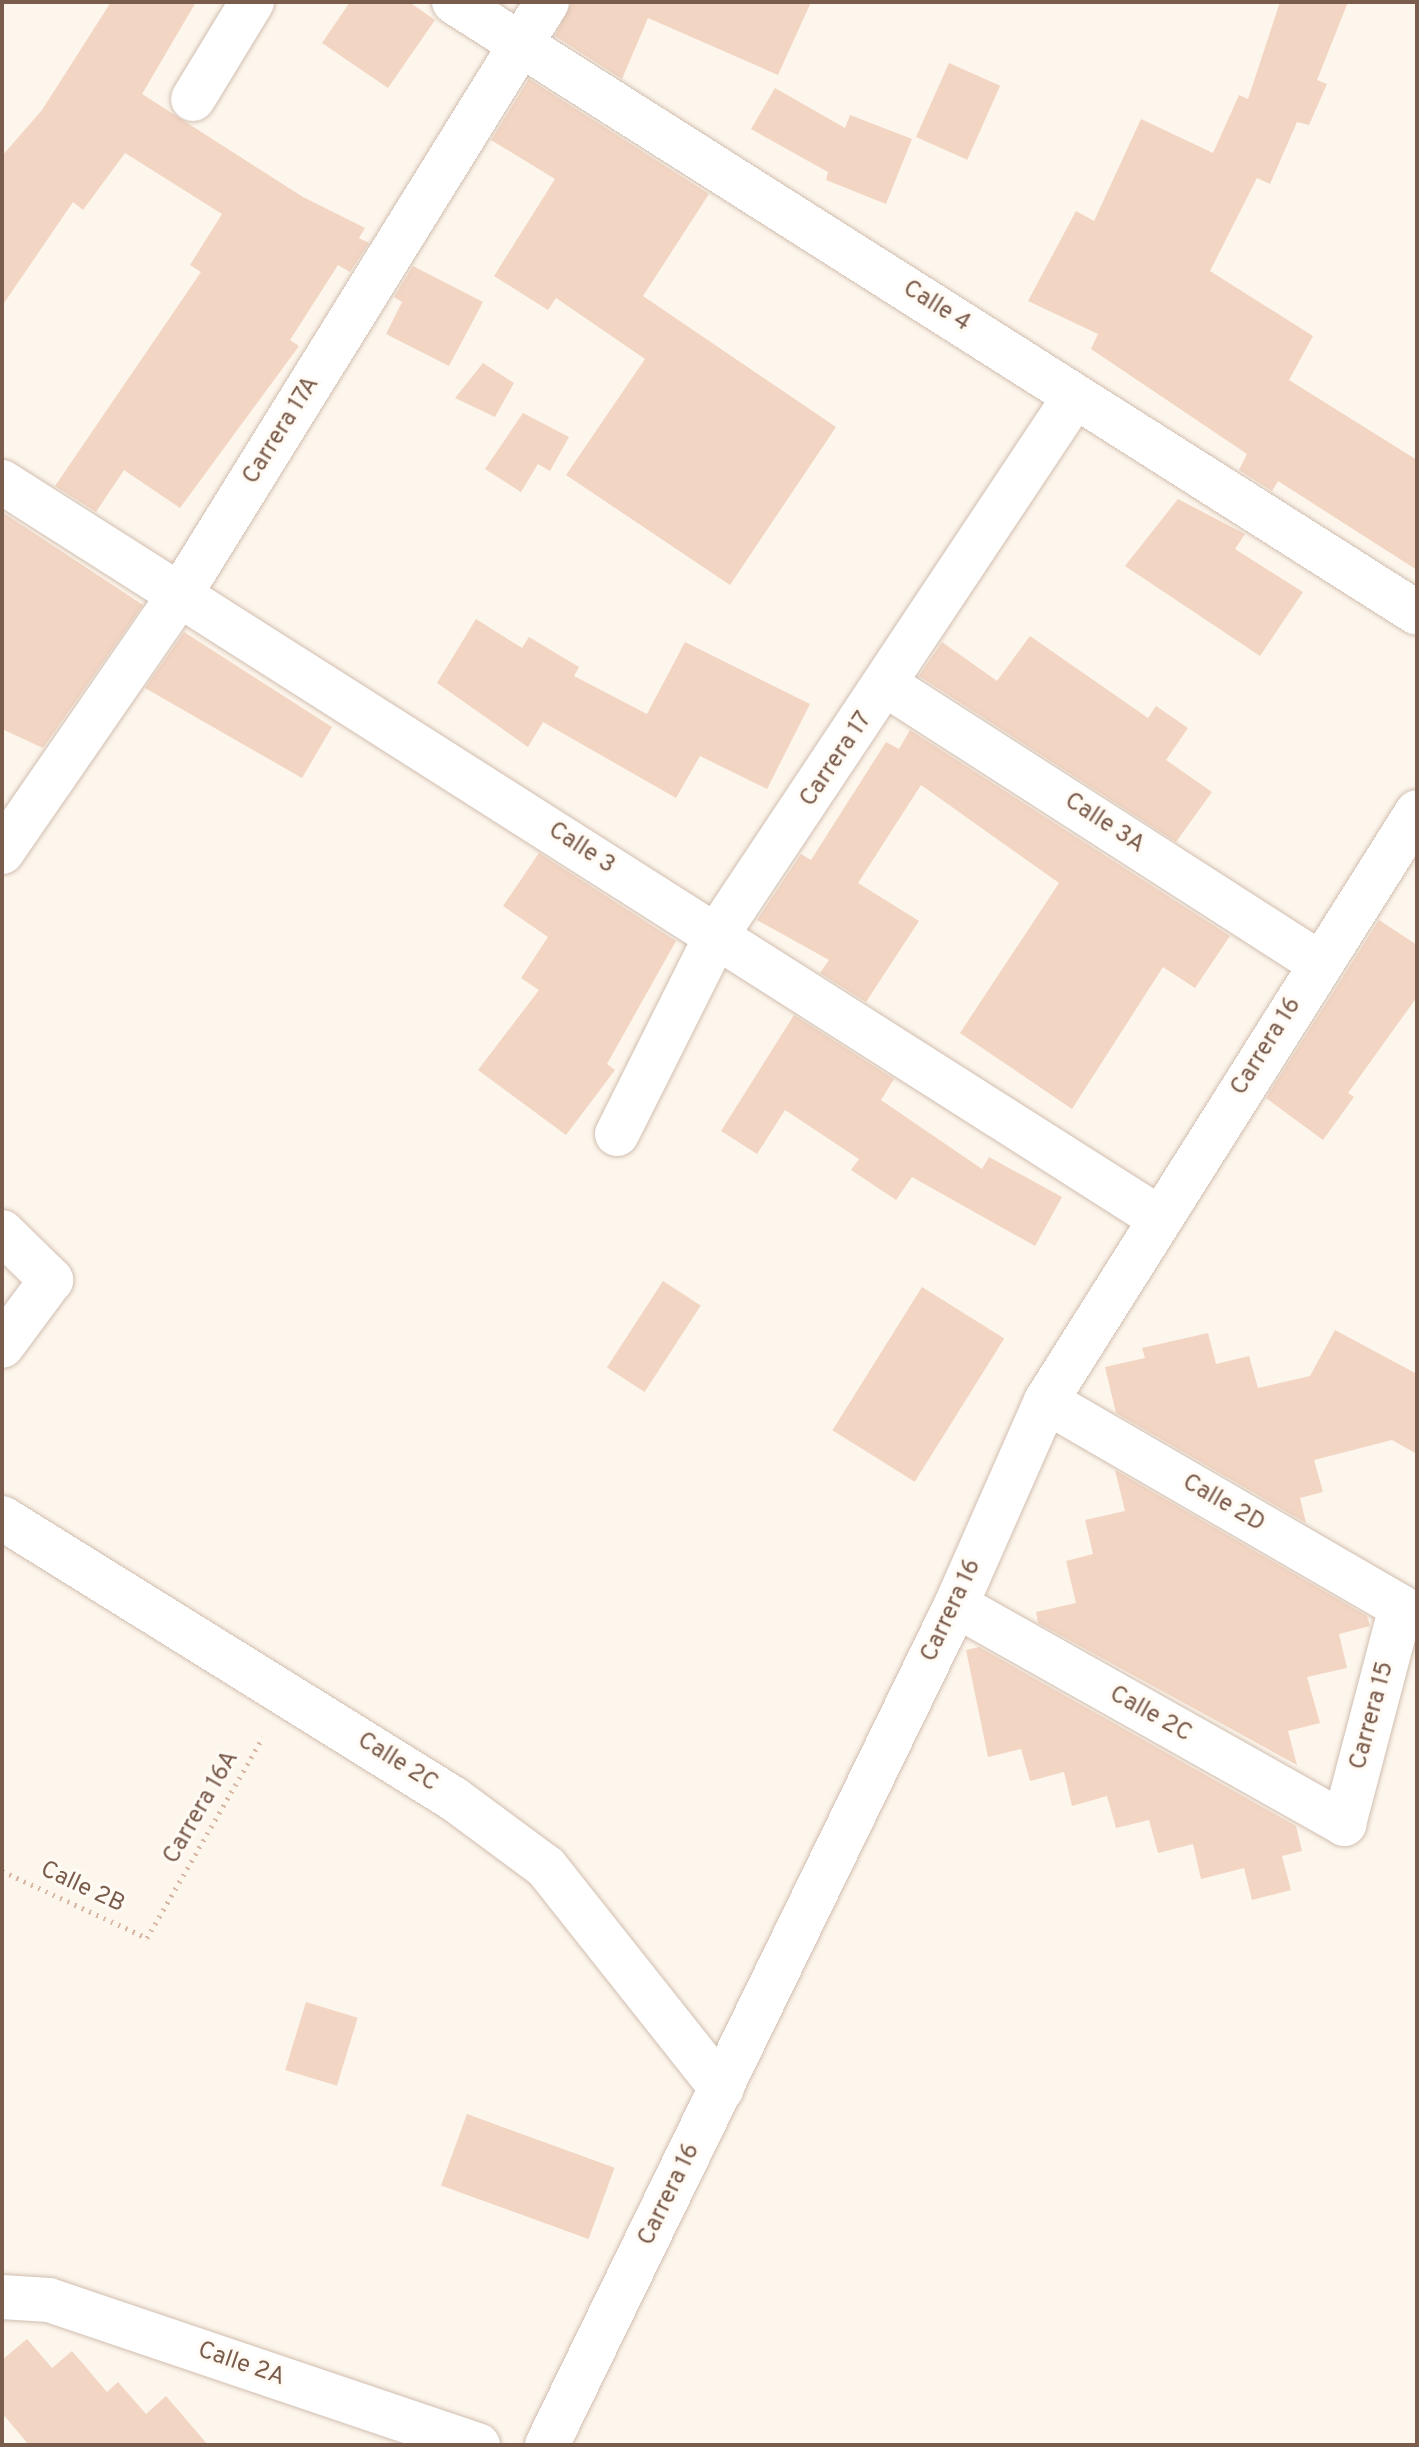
<!DOCTYPE html>
<style>
body{margin:0}
#map{position:relative;width:1419px;height:2447px;overflow:hidden;background:#fdf6ec;font-family:Overpass,sans-serif}
div>[style]{position:absolute}
.building>*{inset:0;background:#f3d5c3;transform-origin:0 0}
.path>*{height:5px;margin-top:-2.5px;transform-origin:0;background:repeating-linear-gradient(90deg,#d9b8a5 0 2px,transparent 0 8px)}
.roads{filter:drop-shadow(0 0 2px #d1beb0) drop-shadow(0 0 2px #d1beb0)}
.minor>*{height:44px;margin:-22px;padding:0 22px;transform-origin:22px;border-radius:22px;background:#fff}
span{translate:-50% -50%;white-space:nowrap;text-align:center;line-height:1.15;-webkit-text-stroke:6px #fffaf3;paint-order:stroke}
.street-label{font-size:24px;color:#7a5c4d}
.frame{position:absolute;inset:0;border:4px solid #7a5c4d;pointer-events:none}
</style>
<div id="map">
<div class="building">
<i style="clip-path:polygon(111px 2px,196px 2px,142px 94px,303px 197px,365px 228px,359px 238px,369px 243px,350px 272px,338px 265px,290px 340px,299px 346px,180px 508px,124px 470px,96px 512px,55px 486px,201px 272px,190px 265px,222px 214px,125px 153px,83px 210px,73px 202px,2px 306px,2px 156px,42px 110px)"></i>
<i style="clip-path:polygon(350px 2px,409px 2px,435px 20px,388px 88px,322px 43px)"></i>
<i style="clip-path:polygon(572px 2px,811px 2px,778px 75px,648px 18px,622px 79px,555px 36px)"></i>
<i style="clip-path:polygon(1280px 2px,1348px 2px,1317px 80px,1327px 84px,1309px 125px,1297px 122px,1270px 184px,1257px 178px,1210px 271px,1313px 336px,1289px 380px,1417px 460px,1417px 570px,1278px 481px,1272px 491px,1239px 470px,1247px 454px,1091px 349px,1098px 334px,1028px 301px,1076px 211px,1094px 221px,1141px 119px,1213px 153px,1239px 95px,1248px 99px)"></i>
<i style="left:949px;top:63px;width:56px;height:81px;rotate:24deg"></i>
<i style="clip-path:polygon(529px 79px,709px 194px,643px 296px,836px 427px,730px 585px,566px 475px,645px 359px,556px 298px,548px 310px,494px 276px,555px 179px,491px 140px)"></i>
<i style="clip-path:polygon(775px 88px,845px 128px,850px 115px,912px 139px,886px 204px,826px 180px,828px 172px,751px 129px)"></i>
<i style="clip-path:polygon(413px 266px,483px 302px,449px 366px,386px 334px,402px 302px,394px 297px)"></i>
<i style="clip-path:polygon(483px 363px,514px 383px,495px 417px,455px 398px)"></i>
<i style="clip-path:polygon(523px 413px,569px 437px,550px 471px,538px 464px,521px 492px,485px 469px)"></i>
<i style="clip-path:polygon(1178px 499px,1245px 534px,1235px 549px,1303px 592px,1260px 656px,1125px 566px)"></i>
<i style="clip-path:polygon(2px 512px,143px 605px,43px 748px,2px 729px)"></i>
<i style="clip-path:polygon(476px 619px,522px 648px,529px 637px,579px 667px,574px 676px,647px 714px,685px 642px,810px 704px,767px 789px,700px 756px,676px 798px,543px 722px,528px 747px,437px 683px)"></i>
<i style="clip-path:polygon(184px 632px,332px 727px,302px 778px,145px 688px)"></i>
<i style="clip-path:polygon(1030px 636px,1148px 718px,1156px 706px,1188px 728px,1166px 760px,1212px 792px,1176px 842px,919px 676px,942px 642px,997px 681px)"></i>
<i style="clip-path:polygon(910px 730px,1230px 936px,1195px 988px,1163px 967px,1072px 1109px,960px 1033px,1059px 883px,921px 785px,858px 883px,919px 921px,866px 1002px,820px 973px,829px 960px,757px 920px,801px 854px,811px 860px,886px 742px,899px 749px)"></i>
<i style="clip-path:polygon(539px 853px,676px 941px,607px 1064px,615px 1070px,566px 1135px,478px 1070px,539px 990px,521px 978px,548px 937px,503px 906px)"></i>
<i style="clip-path:polygon(1379px 920px,1417px 945px,1417px 997px,1348px 1093px,1354px 1097px,1323px 1140px,1266px 1098px)"></i>
<i style="clip-path:polygon(794px 1015px,894px 1079px,881px 1100px,982px 1169px,989px 1157px,1062px 1197px,1035px 1246px,912px 1177px,896px 1200px,851px 1170px,859px 1159px,785px 1110px,757px 1154px,721px 1131px)"></i>
<i style="left:663px;top:1281px;width:45px;height:103px;rotate:33deg"></i>
<i style="left:922px;top:1287px;width:97px;height:169px;rotate:32deg"></i>
<i style="clip-path:polygon(1335px 1330px,1417px 1374px,1417px 1454px,1392px 1440px,1314px 1460px,1323px 1492px,1300px 1498px,1306px 1523px,1116px 1413px,1105px 1367px,1145px 1358px,1142px 1348px,1208px 1333px,1216px 1364px,1249px 1356px,1258px 1388px,1310px 1376px)"></i>
<i style="clip-path:polygon(1115px 1470px,1367px 1616px,1370px 1626px,1339px 1634px,1347px 1668px,1307px 1677px,1320px 1723px,1288px 1731px,1297px 1765px,1038px 1623px,1036px 1612px,1076px 1603px,1066px 1561px,1093px 1554px,1085px 1520px,1125px 1511px)"></i>
<i style="clip-path:polygon(979px 1647px,1296px 1826px,1302px 1851px,1282px 1856px,1291px 1890px,1252px 1900px,1244px 1868px,1201px 1879px,1193px 1844px,1158px 1853px,1149px 1820px,1116px 1828px,1107px 1796px,1072px 1806px,1064px 1772px,1030px 1781px,1021px 1749px,988px 1757px,966px 1650px)"></i>
<i style="left:306px;top:2002px;width:54px;height:71px;rotate:17deg"></i>
<i style="left:467px;top:2114px;width:157px;height:76px;rotate:20deg"></i>
<i style="clip-path:polygon(27px 2339px,52px 2368px,72px 2351px,107px 2392px,118px 2382px,146px 2414px,166px 2396px,208px 2445px,29px 2445px,2px 2413px,2px 2360px)"></i>
</div>
<div class="path">
<i style="left:2px;top:1871px;width:160px;rotate:24.8deg"></i>
<i style="left:147px;top:1938px;width:232px;rotate:-60deg"></i>
</div>
<div class="roads">
<div class="minor">
<i style="left:454px;top:2px;width:1140px;rotate:32.39deg"></i>
<i style="left:193px;top:99px;width:114px;rotate:-58.7deg"></i>
<i style="left:2px;top:482px;width:1371px;rotate:32.46deg"></i>
<i style="left:888px;top:686px;width:512px;rotate:32.73deg"></i>
<i style="left:2px;top:852px;width:315px;rotate:-55.4deg"></i>
<i style="left:181px;top:593px;width:695px;rotate:-58.23deg"></i>
<i style="left:617px;top:1134px;width:221px;rotate:-63.4deg"></i>
<i style="left:716px;top:936px;width:648px;rotate:-56.38deg"></i>
<i style="left:2px;top:1232px;width:69px;rotate:44.4deg"></i>
<i style="left:51px;top:1280px;width:82px;rotate:126.6deg"></i>
<i style="left:2px;top:1518px;width:532px;rotate:31.87deg"></i>
<i style="left:454px;top:1799px;width:114px;rotate:36.5deg"></i>
<i style="left:546px;top:1867px;width:283px;rotate:51.6deg"></i>
<i style="left:956px;top:1605px;width:446px;rotate:29.4deg"></i>
<i style="left:1344px;top:1824px;width:224px;rotate:-75.3deg"></i>
<i style="left:1401px;top:1607px;width:410px;rotate:-149.9deg"></i>
<i style="left:2px;top:2297px;width:47px;rotate:3.7deg"></i>
<i style="left:49px;top:2300px;width:453px;rotate:18.7deg"></i>
<i style="left:547px;top:2445px;width:934px;rotate:-64.04deg"></i>
<i style="left:956px;top:1605px;width:223px;rotate:-66.2deg"></i>
<i style="left:1046px;top:1401px;width:696px;rotate:-57.79deg"></i>
</div>
</div>
<div class="street-label">
<span style="left:936px;top:307px;rotate:32deg">Calle 4</span>
<span style="left:282px;top:431px;rotate:-58deg">Carrera 17A</span>
<span style="left:837px;top:760px;rotate:-56deg">Carrera 17</span>
<span style="left:1104px;top:824px;rotate:33deg">Calle 3A</span>
<span style="left:581px;top:849px;rotate:33deg">Calle 3</span>
<span style="left:1267px;top:1047px;rotate:-58deg">Carrera 16</span>
<span style="left:1223px;top:1504px;rotate:30deg">Calle 2D</span>
<span style="left:952px;top:1611px;rotate:-65deg">Carrera 16</span>
<span style="left:1150px;top:1715px;rotate:29deg">Calle 2C</span>
<span style="left:1373px;top:1716px;rotate:-75deg">Carrera 15</span>
<span style="left:397px;top:1763px;rotate:32deg">Calle 2C</span>
<span style="left:202px;top:1808px;rotate:-60deg">Carrera 16A</span>
<span style="left:82px;top:1888px;rotate:25deg">Calle 2B</span>
<span style="left:670px;top:2195px;rotate:-64deg">Carrera 16</span>
<span style="left:241px;top:2365px;rotate:19deg">Calle 2A</span>
</div>
<div class="frame"></div>
</div>
